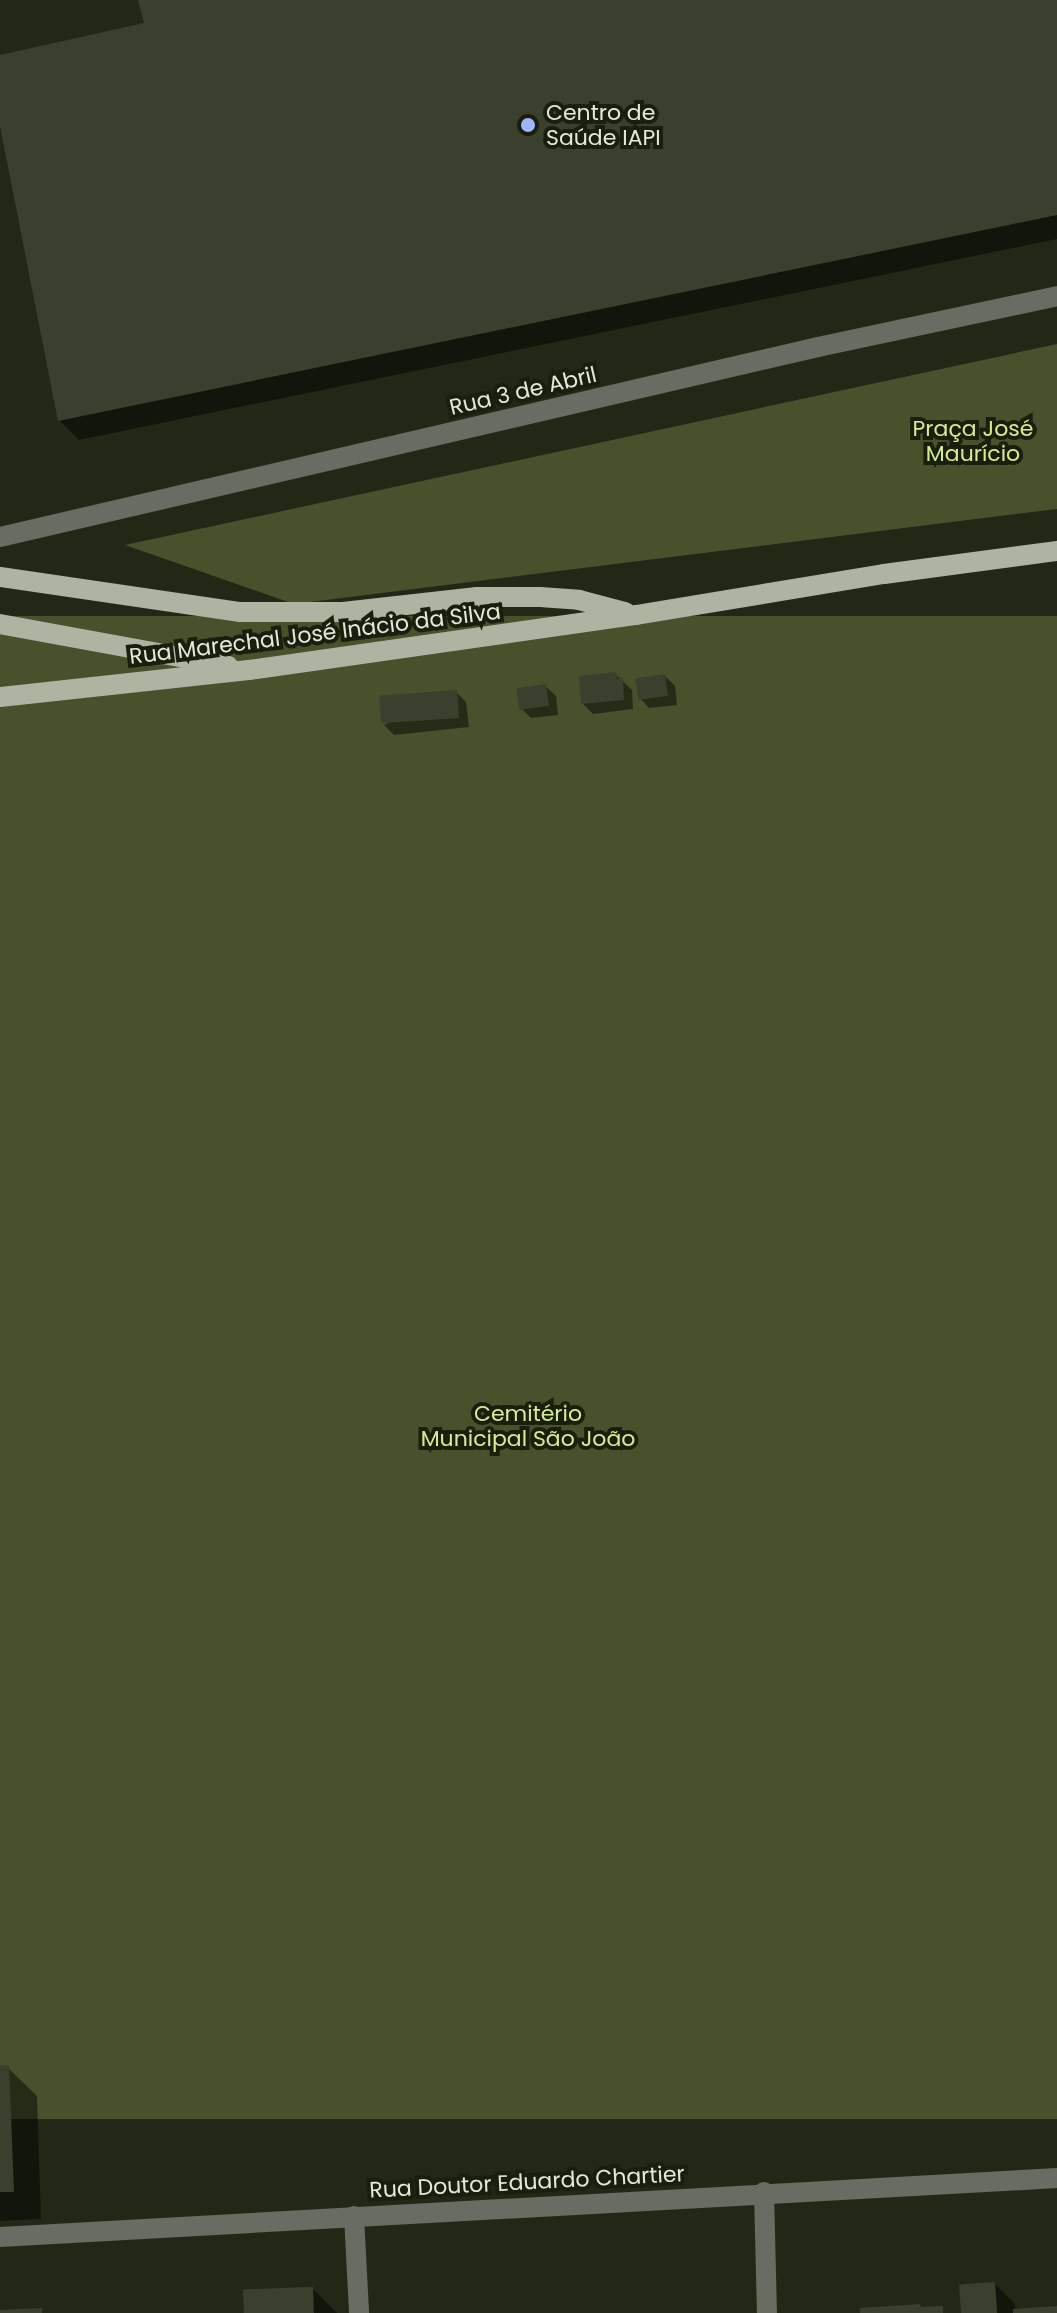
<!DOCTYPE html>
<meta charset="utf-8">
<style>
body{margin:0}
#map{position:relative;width:1057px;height:2313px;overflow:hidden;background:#232816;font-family:Poppins,sans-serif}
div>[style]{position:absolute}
.green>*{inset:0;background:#47512c;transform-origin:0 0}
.shadow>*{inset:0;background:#0007}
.building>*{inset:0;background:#3b402e;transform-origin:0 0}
.minor>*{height:20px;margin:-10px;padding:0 10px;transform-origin:10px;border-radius:10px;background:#696c63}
.major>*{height:20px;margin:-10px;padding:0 10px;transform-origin:10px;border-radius:10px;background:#aeb4a1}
.dots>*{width:22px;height:22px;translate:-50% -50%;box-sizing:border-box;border:4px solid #1a1e0d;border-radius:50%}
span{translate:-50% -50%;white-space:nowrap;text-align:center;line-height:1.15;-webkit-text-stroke:8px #1a1e0d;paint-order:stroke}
.poi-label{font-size:22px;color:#e4e8dc}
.left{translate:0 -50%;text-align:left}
.street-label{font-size:22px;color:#e4e8dc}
.park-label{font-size:22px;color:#d3eb93}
</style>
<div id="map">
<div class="green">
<i style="clip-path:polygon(1057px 344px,1057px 509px,294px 604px,125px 545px)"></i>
<i style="left:1057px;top:616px;width:1503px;height:1063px;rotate:90deg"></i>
</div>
<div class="shadow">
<i style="clip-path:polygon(140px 0,1057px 0,1057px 239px,79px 440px,59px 420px,0 115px,0 57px,146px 25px)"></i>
<i style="clip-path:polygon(615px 674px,632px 690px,633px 709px,593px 714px,583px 704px)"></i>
<i style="clip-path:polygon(665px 676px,675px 686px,677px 705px,649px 708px,639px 697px)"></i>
<i style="clip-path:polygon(545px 686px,556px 696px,558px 715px,531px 718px,521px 708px)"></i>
<i style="clip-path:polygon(456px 692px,466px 702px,469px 727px,394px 735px,384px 725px)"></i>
<i style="clip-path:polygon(0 2067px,8px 2068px,37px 2096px,41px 2219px,0 2221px)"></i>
<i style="clip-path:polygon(995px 2284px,1015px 2304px,1015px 2311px,1057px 2308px,1057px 2313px,963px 2313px)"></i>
<i style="clip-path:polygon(313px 2289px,337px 2313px,246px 2313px)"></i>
</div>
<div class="building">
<i style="clip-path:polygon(138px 0,1057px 0,1057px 215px,58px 421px,0 126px,0 55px,144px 23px)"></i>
<i style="clip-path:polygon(616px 672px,617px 679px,623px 678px,624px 700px,581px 704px,579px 676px)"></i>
<i style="left:665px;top:674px;width:22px;height:30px;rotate:82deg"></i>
<i style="left:546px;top:684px;width:22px;height:30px;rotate:82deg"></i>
<i style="left:457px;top:690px;width:28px;height:78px;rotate:86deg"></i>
<i style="clip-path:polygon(0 2065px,9px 2066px,14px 2192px,0 2192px)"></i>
<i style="left:995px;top:2282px;width:31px;height:36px;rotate:86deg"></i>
<i style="left:313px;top:2287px;width:26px;height:70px;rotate:88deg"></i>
<i style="clip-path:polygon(920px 2304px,921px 2307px,943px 2306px,943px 2313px,860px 2313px,860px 2308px)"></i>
<i style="clip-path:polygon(1057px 2306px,1057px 2313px,1013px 2313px,1013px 2309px)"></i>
<i style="clip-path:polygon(42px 2308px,42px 2313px,0 2313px,0 2310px)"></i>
</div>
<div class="minor">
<i style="left:0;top:537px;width:840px;rotate:-13.08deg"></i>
<i style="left:818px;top:347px;width:244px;rotate:-12deg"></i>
<i style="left:764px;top:2192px;width:121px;rotate:88.6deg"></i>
<i style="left:354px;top:2216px;width:97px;rotate:87deg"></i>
<i style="left:0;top:2237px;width:1059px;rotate:-3.19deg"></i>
</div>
<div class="major">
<i style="left:0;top:577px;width:243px;rotate:8.3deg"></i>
<i style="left:240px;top:612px;width:103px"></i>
<i style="left:343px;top:612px;width:135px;rotate:-6.4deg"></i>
<i style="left:477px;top:597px;width:63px"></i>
<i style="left:540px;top:597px;width:39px;rotate:4deg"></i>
<i style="left:579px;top:600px;width:48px;rotate:14.6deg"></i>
<i style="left:0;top:624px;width:232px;rotate:10.4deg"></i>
<i style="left:0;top:697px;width:250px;rotate:-6.2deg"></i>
<i style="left:249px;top:670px;width:391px;rotate:-8.1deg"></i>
<i style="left:636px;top:615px;width:251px;rotate:-9.4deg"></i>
<i style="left:884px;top:574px;width:175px;rotate:-7.6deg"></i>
</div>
<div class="dots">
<i style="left:528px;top:125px;background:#9eb4fd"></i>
</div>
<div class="poi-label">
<span class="left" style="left:546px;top:125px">Centro de<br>Saúde IAPI</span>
</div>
<div class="street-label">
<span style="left:523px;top:391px;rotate:-13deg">Rua 3 de Abril</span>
<span style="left:315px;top:634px;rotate:-7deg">Rua Marechal José Inácio da Silva</span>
<span style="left:527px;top:2182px;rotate:-3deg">Rua Doutor Eduardo Chartier</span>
</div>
<div class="park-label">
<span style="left:973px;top:441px">Praça José<br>Maurício</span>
<span style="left:528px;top:1426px">Cemitério<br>Municipal São João</span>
</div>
</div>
